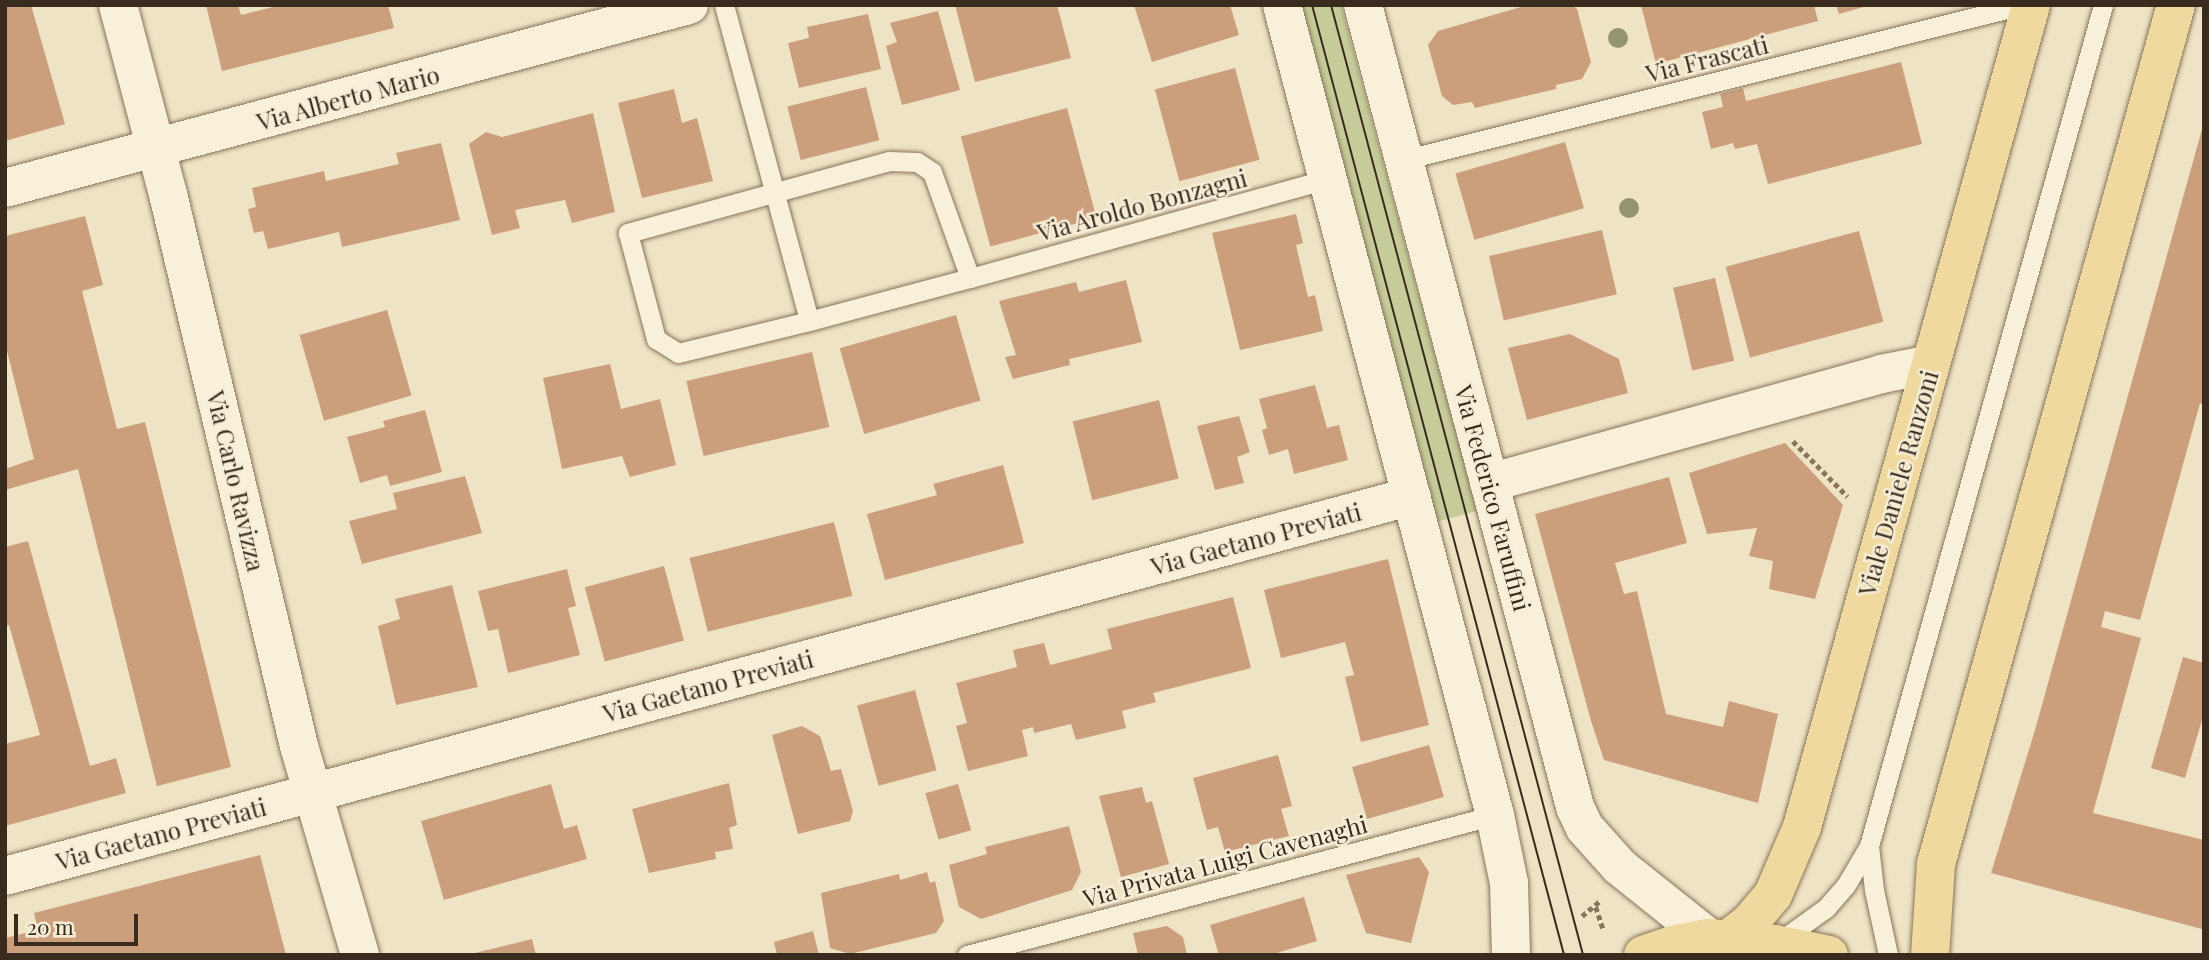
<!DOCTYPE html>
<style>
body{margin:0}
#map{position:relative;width:2209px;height:960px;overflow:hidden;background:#eee3c5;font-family:"Playfair Display",serif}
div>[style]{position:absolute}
.green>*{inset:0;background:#c5cc99}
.building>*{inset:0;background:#cc9f7c;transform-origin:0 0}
.path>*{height:4.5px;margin-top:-2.25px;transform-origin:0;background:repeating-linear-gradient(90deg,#89755b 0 5px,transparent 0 8.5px)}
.roads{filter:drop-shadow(0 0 2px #89755b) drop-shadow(0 0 2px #89755b)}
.lane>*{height:19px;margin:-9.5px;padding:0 9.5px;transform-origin:9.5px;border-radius:9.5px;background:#f9f0d9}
.street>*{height:38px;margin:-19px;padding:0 19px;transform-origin:19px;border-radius:19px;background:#f9f0d9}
.primary>*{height:38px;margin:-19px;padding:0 19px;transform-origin:19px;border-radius:19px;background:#f0d99e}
.tram>*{height:2px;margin:-1px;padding:0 1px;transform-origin:1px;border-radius:1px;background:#392c1f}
.trees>*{width:20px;height:20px;margin:-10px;border-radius:50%;background:#93956e}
span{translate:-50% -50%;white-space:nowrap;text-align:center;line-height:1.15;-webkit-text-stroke:5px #f5edd5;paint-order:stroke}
.street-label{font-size:24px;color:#392c1f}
.frame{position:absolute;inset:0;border:7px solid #392c1f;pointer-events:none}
.scale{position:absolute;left:14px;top:914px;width:124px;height:32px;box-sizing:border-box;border:4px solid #392c1f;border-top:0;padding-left:9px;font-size:21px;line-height:24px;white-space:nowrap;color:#392c1f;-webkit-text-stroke:5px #f5edd5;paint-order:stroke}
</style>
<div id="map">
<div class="green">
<i style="clip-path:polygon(1301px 5px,1341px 5px,1452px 420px,1481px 510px,1432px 523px)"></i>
</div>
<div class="building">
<i style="clip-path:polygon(5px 5px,31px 5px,65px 124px,5px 141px)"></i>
<i style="clip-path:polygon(206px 5px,238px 5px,241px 15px,281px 5px,388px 5px,394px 28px,222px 71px)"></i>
<i style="clip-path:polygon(955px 5px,1057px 5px,1071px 58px,975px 82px)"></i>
<i style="clip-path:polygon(1134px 5px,1230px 5px,1239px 35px,1152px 62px)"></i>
<i style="clip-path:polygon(1528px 5px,1572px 5px,1577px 9px,1591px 62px,1582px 79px,1556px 85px,1556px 89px,1475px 108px,1472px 102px,1453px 105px,1442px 96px,1428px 45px,1438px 31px)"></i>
<i style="clip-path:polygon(1641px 5px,1814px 5px,1818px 21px,1656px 64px)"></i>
<i style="clip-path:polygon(1836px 5px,1867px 5px,1867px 6px,1839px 14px)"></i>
<i style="clip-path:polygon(938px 11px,960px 90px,902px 105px,886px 46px,897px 42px,890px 23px)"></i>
<i style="clip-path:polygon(868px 14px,881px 69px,799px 88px,788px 43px,809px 38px,807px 27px)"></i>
<i style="clip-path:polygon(1901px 62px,1922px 144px,1768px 184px,1757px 144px,1735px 149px,1733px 143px,1711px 149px,1702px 112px,1723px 107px,1720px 94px,1743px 88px,1746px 101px)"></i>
<i style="left:1235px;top:68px;width:95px;height:83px;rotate:75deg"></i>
<i style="left:866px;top:87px;width:55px;height:81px;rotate:76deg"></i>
<i style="clip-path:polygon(674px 89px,682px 123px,697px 118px,713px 181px,642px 198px,618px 103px)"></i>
<i style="left:1067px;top:108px;width:114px;height:110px;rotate:75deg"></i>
<i style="clip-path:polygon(593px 113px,615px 212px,572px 223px,565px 200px,515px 210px,520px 228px,492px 235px,469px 144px,486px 132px,502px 137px)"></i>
<i style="clip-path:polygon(2204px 122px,2204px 405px,2200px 403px,2140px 620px,2105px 611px,2101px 627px,2141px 638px,2093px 813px,2204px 840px,2202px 929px,1991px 873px,2035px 730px)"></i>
<i style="left:1565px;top:142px;width:69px;height:114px;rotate:74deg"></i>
<i style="clip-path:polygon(441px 143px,460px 220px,342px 247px,339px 232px,268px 249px,263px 231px,254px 233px,248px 209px,256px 207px,252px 188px,324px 171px,326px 181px,399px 164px,396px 153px)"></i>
<i style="clip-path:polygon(1296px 214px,1303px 243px,1296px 245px,1308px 297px,1315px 295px,1323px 331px,1240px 350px,1212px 233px)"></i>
<i style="clip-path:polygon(85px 216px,103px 285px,82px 291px,117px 429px,145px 422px,231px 767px,157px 786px,78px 469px,5px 490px,5px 469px,34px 459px,5px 343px,5px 236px)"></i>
<i style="left:1602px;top:230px;width:66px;height:116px;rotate:77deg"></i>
<i style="left:1859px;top:231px;width:94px;height:138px;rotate:75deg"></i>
<i style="left:1715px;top:278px;width:85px;height:43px;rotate:77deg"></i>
<i style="clip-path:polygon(1126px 280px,1142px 342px,1069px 359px,1070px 365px,1013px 379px,1005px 357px,1016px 355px,999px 301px,1076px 282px,1079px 292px)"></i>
<i style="left:387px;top:310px;width:89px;height:91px;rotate:74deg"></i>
<i style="left:956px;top:315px;width:89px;height:121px;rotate:74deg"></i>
<i style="clip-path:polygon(1570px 334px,1619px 359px,1628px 393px,1527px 420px,1508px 348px)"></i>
<i style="left:812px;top:352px;width:77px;height:129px;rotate:77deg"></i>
<i style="clip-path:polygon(610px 364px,621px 409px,660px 399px,676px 465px,630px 477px,622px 456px,562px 469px,543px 378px)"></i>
<i style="clip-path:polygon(1315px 385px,1327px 428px,1339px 425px,1348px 460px,1294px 474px,1288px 449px,1269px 455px,1262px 430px,1267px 428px,1259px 399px)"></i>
<i style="left:1159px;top:400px;width:81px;height:89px;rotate:76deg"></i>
<i style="clip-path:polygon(425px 410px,442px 472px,390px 486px,387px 475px,360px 483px,347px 437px,385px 427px,383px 421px)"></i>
<i style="clip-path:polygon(1239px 416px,1250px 452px,1237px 457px,1244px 483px,1215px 490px,1197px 426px)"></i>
<i style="clip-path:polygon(1785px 443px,1843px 505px,1815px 599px,1769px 589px,1773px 561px,1749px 556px,1757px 528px,1707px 534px,1689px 473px)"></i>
<i style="clip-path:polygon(1003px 465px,1024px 543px,885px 580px,867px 514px,937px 495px,933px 484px)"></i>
<i style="clip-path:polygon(465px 476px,482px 533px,362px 564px,349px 521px,397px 509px,393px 493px)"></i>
<i style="clip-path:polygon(1669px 477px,1687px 543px,1615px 563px,1624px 594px,1637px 591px,1666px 714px,1723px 727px,1729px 701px,1778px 714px,1758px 803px,1604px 760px,1591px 721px,1535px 514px)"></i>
<i style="left:834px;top:522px;width:76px;height:149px;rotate:76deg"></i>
<i style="clip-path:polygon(28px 541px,90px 766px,116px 758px,126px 793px,5px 826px,5px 744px,40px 735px,9px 625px,5px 626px,5px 547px)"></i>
<i style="clip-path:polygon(1388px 559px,1429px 725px,1361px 742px,1345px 677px,1354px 675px,1345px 642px,1281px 658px,1264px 590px)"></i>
<i style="left:664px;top:566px;width:77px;height:82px;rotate:75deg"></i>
<i style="clip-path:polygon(567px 569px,576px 606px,568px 608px,580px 655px,508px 673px,498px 629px,488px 631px,478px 591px)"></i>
<i style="clip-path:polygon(452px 585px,478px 687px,396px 705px,378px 626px,400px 619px,395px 599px)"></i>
<i style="clip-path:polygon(1233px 597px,1251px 668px,1153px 693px,1156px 702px,1122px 711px,1126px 728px,1076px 740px,1071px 724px,1034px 733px,1033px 727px,1022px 730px,1028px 756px,968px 771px,956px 726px,967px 723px,956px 683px,1017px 667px,1013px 650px,1044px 643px,1050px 665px,1112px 649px,1107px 629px)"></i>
<i style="clip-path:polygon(2183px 657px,2204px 663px,2204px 713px,2185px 778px,2151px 768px)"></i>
<i style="left:915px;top:690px;width:83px;height:60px;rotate:75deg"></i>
<i style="clip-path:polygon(802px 726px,820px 736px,831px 771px,841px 769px,853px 811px,850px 821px,798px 834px,772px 735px)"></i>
<i style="left:1429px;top:745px;width:54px;height:80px;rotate:74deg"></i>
<i style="clip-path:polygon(1278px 755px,1292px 806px,1281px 809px,1289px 836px,1225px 852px,1218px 827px,1207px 830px,1193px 778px)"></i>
<i style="clip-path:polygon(729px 783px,737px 825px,729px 828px,733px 849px,715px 852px,716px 859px,649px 873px,632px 809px)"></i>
<i style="clip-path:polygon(551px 784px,564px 829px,577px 825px,587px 859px,444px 900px,421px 821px)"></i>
<i style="left:958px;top:784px;width:48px;height:34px;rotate:74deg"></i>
<i style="clip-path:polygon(1142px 787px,1146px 803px,1152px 801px,1169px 864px,1121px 877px,1099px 796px)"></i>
<i style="clip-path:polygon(1069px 826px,1081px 872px,1072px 890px,981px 919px,959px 907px,949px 865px,987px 854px,985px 847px)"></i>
<i style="clip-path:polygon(260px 855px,286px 955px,5px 955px,5px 938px,38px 930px,34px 913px)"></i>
<i style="clip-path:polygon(1419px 857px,1429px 872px,1411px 943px,1366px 933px,1346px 875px)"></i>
<i style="clip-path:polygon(927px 872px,930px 883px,935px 881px,944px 921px,936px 933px,850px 954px,830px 948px,821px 893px,899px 874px,900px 880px)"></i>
<i style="clip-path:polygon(1304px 897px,1317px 941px,1270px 955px,1219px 955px,1210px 925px)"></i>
<i style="clip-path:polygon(1167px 926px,1183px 937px,1187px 955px,1138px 955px,1133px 933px)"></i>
<i style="clip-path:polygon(813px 931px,819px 955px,777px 955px,774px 942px)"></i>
<i style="clip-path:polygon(532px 939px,536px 955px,472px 955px,471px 954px)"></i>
</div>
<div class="path">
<i style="left:1793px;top:441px;width:78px;rotate:45.5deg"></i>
<i style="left:1596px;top:907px;width:25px;rotate:72deg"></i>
<i style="left:1582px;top:916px;width:23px;rotate:-40deg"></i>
</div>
<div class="roads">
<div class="lane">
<i style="left:724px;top:5px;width:327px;rotate:74.9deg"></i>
<i style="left:1403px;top:160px;width:639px;rotate:-14.04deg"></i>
<i style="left:970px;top:278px;width:113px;rotate:-109.7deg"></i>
<i style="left:932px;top:172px;width:18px;rotate:-146deg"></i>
<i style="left:917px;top:162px;width:28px;rotate:-178deg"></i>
<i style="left:889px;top:161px;width:271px;rotate:164.6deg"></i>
<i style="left:628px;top:233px;width:110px;rotate:75.2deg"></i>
<i style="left:656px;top:339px;width:26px;rotate:32deg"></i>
<i style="left:678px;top:353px;width:135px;rotate:-13.7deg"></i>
<i style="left:809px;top:321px;width:167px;rotate:-15deg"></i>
<i style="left:970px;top:278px;width:371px;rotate:-15.5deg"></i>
<i style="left:1869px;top:846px;width:44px;rotate:83.5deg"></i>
<i style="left:1874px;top:890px;width:66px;rotate:77.8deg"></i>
<i style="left:1776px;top:944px;width:62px;rotate:-35.8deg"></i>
<i style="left:1826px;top:908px;width:30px;rotate:-49deg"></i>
<i style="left:1846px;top:885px;width:45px;rotate:-59.5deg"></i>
<i style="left:1869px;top:846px;width:873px;rotate:-74.45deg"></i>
<i style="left:967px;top:955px;width:546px;rotate:-14.85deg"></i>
</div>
<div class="street">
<i style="left:118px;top:5px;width:196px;rotate:75.2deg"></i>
<i style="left:168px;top:194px;width:567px;rotate:76.65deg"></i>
<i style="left:299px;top:746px;width:218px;rotate:73.7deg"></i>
<i style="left:1282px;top:5px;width:838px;rotate:75.27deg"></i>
<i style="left:1495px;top:815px;width:69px;rotate:78.4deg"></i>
<i style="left:1509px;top:883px;width:72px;rotate:88.4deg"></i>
<i style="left:1363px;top:5px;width:830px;rotate:75.19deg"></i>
<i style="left:1575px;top:807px;width:23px;rotate:65deg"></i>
<i style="left:1585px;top:828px;width:52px;rotate:48.1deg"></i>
<i style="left:1620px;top:867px;width:114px;rotate:38.6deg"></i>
<i style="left:5px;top:188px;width:708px;rotate:-14.98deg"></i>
<i style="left:1489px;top:483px;width:407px;rotate:-15.5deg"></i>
<i style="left:1881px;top:374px;width:51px;rotate:-11.3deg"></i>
<i style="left:5px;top:876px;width:1457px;rotate:-15.11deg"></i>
</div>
<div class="primary">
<i style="left:1727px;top:940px;width:29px;rotate:-38deg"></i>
<i style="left:1750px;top:922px;width:35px;rotate:-50deg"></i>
<i style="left:1773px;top:895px;width:74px;rotate:-66.9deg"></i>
<i style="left:1802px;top:827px;width:853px;rotate:-74.43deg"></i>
<i style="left:1643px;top:955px;width:31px;rotate:-19deg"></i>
<i style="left:1672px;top:945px;width:38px;rotate:-11deg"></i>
<i style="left:1709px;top:938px;width:66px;rotate:5.2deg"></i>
<i style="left:1775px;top:944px;width:55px;rotate:11.5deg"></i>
<i style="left:1930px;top:955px;width:91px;rotate:-86.2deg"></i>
<i style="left:1936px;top:864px;width:892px;rotate:-74.39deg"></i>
</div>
</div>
<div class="tram">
<i style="left:1312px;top:5px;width:983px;rotate:75.14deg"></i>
<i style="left:1331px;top:5px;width:983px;rotate:75.14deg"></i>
</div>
<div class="trees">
<i style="left:1618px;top:38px"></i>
<i style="left:1629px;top:208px"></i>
</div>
<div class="street-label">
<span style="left:1707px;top:59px;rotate:-14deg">Via Frascati</span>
<span style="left:348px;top:98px;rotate:-15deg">Via Alberto Mario</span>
<span style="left:1142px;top:205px;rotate:-15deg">Via Aroldo Bonzagni</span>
<span style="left:236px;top:481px;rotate:77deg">Via Carlo Ravizza</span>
<span style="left:1898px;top:483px;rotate:-74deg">Viale Daniele Ranzoni</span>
<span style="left:1493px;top:498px;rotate:75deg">Via Federico Faruffini</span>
<span style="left:1256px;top:539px;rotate:-15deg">Via Gaetano Previati</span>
<span style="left:708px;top:686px;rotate:-15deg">Via Gaetano Previati</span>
<span style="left:161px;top:834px;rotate:-15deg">Via Gaetano Previati</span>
<span style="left:1225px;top:861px;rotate:-15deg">Via Privata Luigi Cavenaghi</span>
</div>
<div class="frame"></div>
<div class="scale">20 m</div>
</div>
